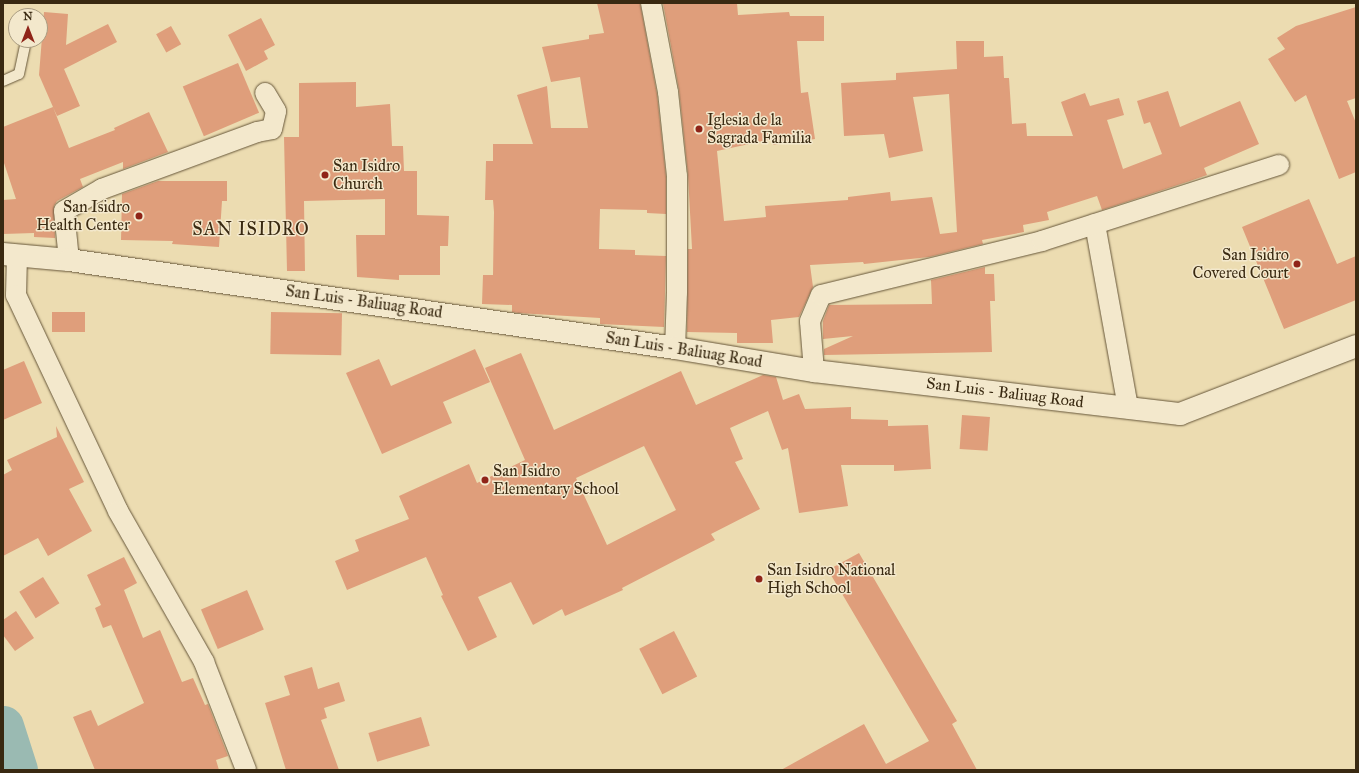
<!DOCTYPE html>
<style>
body{margin:0}
#map{position:relative;width:1359px;height:773px;overflow:hidden;background:#ecdcb1;font-family:"IM FELL Great Primer",serif}
div>[style]{position:absolute}
.river>*{height:41px;margin:-20.5px;padding:0 20.5px;transform-origin:20.5px;border-radius:20.5px;background:#9abab2}
.building>*{inset:0;background:#df9e7b;transform-origin:0 0}
.roads{filter:drop-shadow(0 0 1px #665639) drop-shadow(0 0 1px #665639)}
.service>*{height:10px;margin:-5px;padding:0 5px;transform-origin:5px;border-radius:5px;background:#f3e8cc}
.minor>*{height:20px;margin:-10px;padding:0 10px;transform-origin:10px;border-radius:10px;background:#f3e8cc}
.secondary>*{height:22px;margin:-11px;padding:0 11px;transform-origin:11px;border-radius:11px;background:#f3e8cc}
.dots>*{width:11px;height:11px;translate:-50% -50%;box-sizing:border-box;border:2px solid #f3e8cc;border-radius:50%}
span{translate:-50% -50%;white-space:nowrap;text-align:center;line-height:1.15;-webkit-text-stroke:3px #f3e8cc;paint-order:stroke}
.poi-label{font-size:16px;color:#392911}
.left{translate:0 -50%;text-align:left}
.right{translate:-100% -50%;text-align:right}
.street-label{font-size:16px;color:#392911}
.quarter-label{font-size:18px;color:#392911;letter-spacing:1px}
.frame{position:absolute;inset:0;border:4px solid #392911;pointer-events:none}
.north{position:absolute;left:8px;top:8px;width:40px;height:40px;box-sizing:border-box;background:#f3e8cc;border:1px solid #a99c81;border-radius:50%;rotate:0deg;font-size:11px;font-weight:700;line-height:16px;text-align:center;color:#392911}
.north::after{content:'';display:block;margin:auto;width:14px;height:18px;background:#8f2418;clip-path:polygon(50% 0,100% 100%,50% 72%,0 100%)}
</style>
<div id="map">
<div class="river">
<i style="left:3px;top:726px;width:46px;rotate:72.3deg"></i>
</div>
<div class="building">
<i style="clip-path:polygon(597px 3px,640px 3px,657px 94px,666px 177px,666px 214px,647px 213px,647px 210px,600px 209px,599px 249px,635px 250px,635px 255px,666px 256px,664px 327px,600px 324px,600px 318px,518px 313px,512px 312px,512px 305px,482px 304px,483px 275px,493px 275px,494px 212px,493px 200px,485px 200px,486px 161px,493px 161px,493px 144px,533px 144px,517px 95px,547px 86px,551px 128px,588px 128px,580px 77px,551px 82px,542px 47px,589px 39px,589px 35px,604px 33px)"></i>
<i style="clip-path:polygon(663px 3px,737px 3px,738px 15px,789px 12px,790px 16px,824px 16px,824px 41px,797px 41px,801px 93px,808px 92px,815px 139px,773px 145px,772px 139px,717px 151px,724px 221px,766px 217px,765px 206px,848px 200px,848px 197px,890px 192px,891px 201px,932px 197px,940px 234px,957px 232px,949px 94px,913px 97px,923px 151px,889px 158px,884px 134px,844px 136px,841px 83px,896px 80px,896px 73px,957px 69px,956px 41px,984px 41px,984px 57px,1003px 56px,1004px 78px,1009px 78px,1012px 124px,1026px 123px,1027px 136px,1073px 136px,1061px 102px,1085px 93px,1090px 106px,1119px 98px,1124px 115px,1107px 120px,1123px 169px,1162px 154px,1150px 122px,1144px 124px,1137px 101px,1168px 91px,1180px 127px,1240px 101px,1259px 144px,1204px 168px,1207px 175px,1190px 181px,1102px 210px,1097px 196px,1047px 212px,1049px 220px,1023px 225px,1024px 232px,982px 240px,983px 244px,929px 257px,864px 264px,863px 262px,810px 265px,813px 287px,799px 317px,771px 320px,773px 343px,737px 343px,737px 333px,687px 332px,688px 249px,692px 249px,688px 175px,679px 90px)"></i>
<i style="clip-path:polygon(1356px 7px,1356px 98px,1347px 101px,1356px 123px,1356px 172px,1339px 179px,1306px 95px,1295px 102px,1268px 59px,1285px 49px,1277px 38px,1296px 26px)"></i>
<i style="clip-path:polygon(44px 12px,68px 14px,66px 45px,108px 24px,117px 42px,64px 69px,80px 106px,57px 116px,53px 107px,69px 148px,115px 130px,114px 128px,149px 112px,168px 152px,123px 169px,123px 162px,80px 179px,83px 187px,57px 201px,54px 206px,55px 238px,34px 237px,34px 233px,3px 234px,3px 200px,16px 199px,3px 160px,3px 127px,53px 107px,39px 75px)"></i>
<i style="clip-path:polygon(261px 18px,275px 45px,264px 51px,268px 59px,246px 71px,228px 35px)"></i>
<i style="left:171px;top:26px;width:21px;height:17px;rotate:61deg"></i>
<i style="left:238px;top:63px;width:54px;height:60px;rotate:67deg"></i>
<i style="clip-path:polygon(356px 82px,356px 107px,390px 104px,392px 146px,403px 146px,404px 171px,417px 171px,417px 215px,449px 216px,448px 246px,440px 246px,440px 275px,399px 275px,399px 280px,357px 277px,356px 235px,385px 235px,385px 199px,304px 201px,305px 271px,287px 271px,284px 137px,299px 137px,299px 83px)"></i>
<i style="clip-path:polygon(158px 181px,227px 181px,227px 201px,222px 201px,219px 247px,172px 244px,173px 241px,121px 240px,122px 194px)"></i>
<i style="clip-path:polygon(1309px 199px,1337px 264px,1356px 256px,1356px 300px,1284px 329px,1242px 227px)"></i>
<i style="clip-path:polygon(985px 267px,985px 274px,994px 274px,995px 301px,990px 301px,992px 352px,824px 355px,824px 349px,853px 336px,823px 339px,823px 321px,829px 305px,932px 304px,931px 280px)"></i>
<i style="left:52px;top:312px;width:33px;height:20px"></i>
<i style="left:271px;top:312px;width:71px;height:42px;rotate:1deg"></i>
<i style="clip-path:polygon(475px 349px,490px 382px,443px 402px,452px 423px,382px 454px,346px 373px,379px 359px,391px 386px)"></i>
<i style="clip-path:polygon(evenodd,521px 353px,554px 430px,681px 371px,696px 405px,763px 375px,776px 377px,783px 400px,799px 394px,805px 409px,851px 407px,851px 419px,888px 420px,888px 426px,928px 425px,931px 469px,894px 471px,894px 465px,841px 465px,848px 506px,799px 513px,788px 448px,782px 450px,768px 411px,730px 428px,743px 459px,735px 462px,760px 509px,711px 534px,715px 540px,622px 588px,623px 590px,565px 616px,562px 609px,533px 625px,511px 582px,478px 597px,497px 637px,468px 651px,441px 596px,443px 595px,426px 557px,347px 590px,335px 561px,359px 551px,355px 540px,409px 519px,399px 496px,469px 464px,477px 483px,525px 460px,485px 368px,521px 353px,644px 446px,676px 510px,607px 545px,576px 478px,644px 446px)"></i>
<i style="clip-path:polygon(24px 361px,42px 403px,3px 420px,3px 370px)"></i>
<i style="left:962px;top:415px;width:28px;height:34px;rotate:4deg"></i>
<i style="clip-path:polygon(56px 426px,84px 482px,69px 489px,92px 531px,48px 556px,38px 538px,3px 556px,3px 475px,12px 470px,7px 460px,57px 437px)"></i>
<i style="clip-path:polygon(859px 553px,957px 721px,952px 724px,977px 770px,781px 770px,864px 724px,886px 764px,929px 741px,828px 570px)"></i>
<i style="clip-path:polygon(124px 557px,137px 583px,124px 590px,143px 638px,160px 630px,182px 682px,193px 678px,205px 705px,208px 704px,228px 756px,216px 760px,219px 770px,95px 770px,73px 717px,91px 710px,98px 726px,144px 703px,111px 625px,103px 628px,95px 608px,101px 605px,87px 575px)"></i>
<i style="left:43px;top:577px;width:31px;height:28px;rotate:58deg"></i>
<i style="left:247px;top:590px;width:43px;height:50px;rotate:67deg"></i>
<i style="clip-path:polygon(16px 611px,34px 638px,15px 651px,3px 635px,3px 620px)"></i>
<i style="left:674px;top:631px;width:51px;height:39px;rotate:63deg"></i>
<i style="clip-path:polygon(312px 667px,318px 689px,339px 682px,345px 701px,324px 708px,327px 718px,321px 720px,339px 770px,286px 770px,265px 703px,290px 695px,284px 676px)"></i>
<i style="left:421px;top:717px;width:30px;height:55px;rotate:73deg"></i>
</div>
<div class="roads">
<div class="service">
<i style="left:3px;top:81px;width:17px;rotate:-24deg"></i>
<i style="left:19px;top:74px;width:35px;rotate:-78deg"></i>
</div>
<div class="minor">
<i style="left:651px;top:3px;width:91px;rotate:79.2deg"></i>
<i style="left:668px;top:92px;width:84px;rotate:83.9deg"></i>
<i style="left:677px;top:176px;width:116px;rotate:90deg"></i>
<i style="left:677px;top:292px;width:56px;rotate:92deg"></i>
<i style="left:1095px;top:224px;width:187px;rotate:79.8deg"></i>
<i style="left:17px;top:255px;width:40px;rotate:91.4deg"></i>
<i style="left:16px;top:295px;width:239px;rotate:64.7deg"></i>
<i style="left:118px;top:511px;width:174px;rotate:60.3deg"></i>
<i style="left:204px;top:662px;width:116px;rotate:68.7deg"></i>
<i style="left:69px;top:260px;width:49px;rotate:-95.8deg"></i>
<i style="left:64px;top:211px;width:44px;rotate:-30.1deg"></i>
<i style="left:102px;top:189px;width:165px;rotate:-20.2deg"></i>
<i style="left:257px;top:132px;width:15px;rotate:-11deg"></i>
<i style="left:272px;top:129px;width:18px;rotate:-77deg"></i>
<i style="left:276px;top:111px;width:21px;rotate:-121deg"></i>
<i style="left:814px;top:371px;width:50px;rotate:-94.6deg"></i>
<i style="left:810px;top:321px;width:28px;rotate:-67deg"></i>
<i style="left:821px;top:295px;width:228px;rotate:-13.7deg"></i>
<i style="left:1042px;top:241px;width:249px;rotate:-17.8deg"></i>
</div>
<div class="secondary">
<i style="left:3px;top:254px;width:66px;rotate:5.2deg"></i>
<i style="left:69px;top:260px;width:612px;rotate:8.26deg"></i>
<i style="left:675px;top:348px;width:141px;rotate:9.4deg"></i>
<i style="left:814px;top:371px;width:369px;rotate:6.7deg"></i>
<i style="left:1180px;top:414px;width:189px;rotate:-21.1deg"></i>
</div>
</div>
<div class="dots">
<i style="left:699px;top:129px;background:#8f2418"></i>
<i style="left:325px;top:175px;background:#8f2418"></i>
<i style="left:139px;top:216px;background:#8f2418"></i>
<i style="left:1297px;top:264px;background:#8f2418"></i>
<i style="left:485px;top:480px;background:#8f2418"></i>
<i style="left:759px;top:579px;background:#8f2418"></i>
</div>
<div class="poi-label">
<span class="left" style="left:707px;top:129px">Iglesia de la<br>Sagrada Familia</span>
<span class="left" style="left:333px;top:175px">San Isidro<br>Church</span>
<span class="right" style="left:130px;top:216px">San Isidro<br>Health Center</span>
<span class="right" style="left:1289px;top:264px">San Isidro<br>Covered Court</span>
<span class="left" style="left:493px;top:480px">San Isidro<br>Elementary School</span>
<span class="left" style="left:767px;top:579px">San Isidro National<br>High School</span>
</div>
<div class="street-label">
<span style="left:364px;top:302px;rotate:8deg">San Luis - Baliuag Road</span>
<span style="left:684px;top:350px;rotate:9deg">San Luis - Baliuag Road</span>
<span style="left:1005px;top:393px;rotate:7deg">San Luis - Baliuag Road</span>
</div>
<div class="quarter-label">
<span style="left:251px;top:229px">SAN ISIDRO</span>
</div>
<div class="frame"></div>
<div class="north">N</div>
</div>
